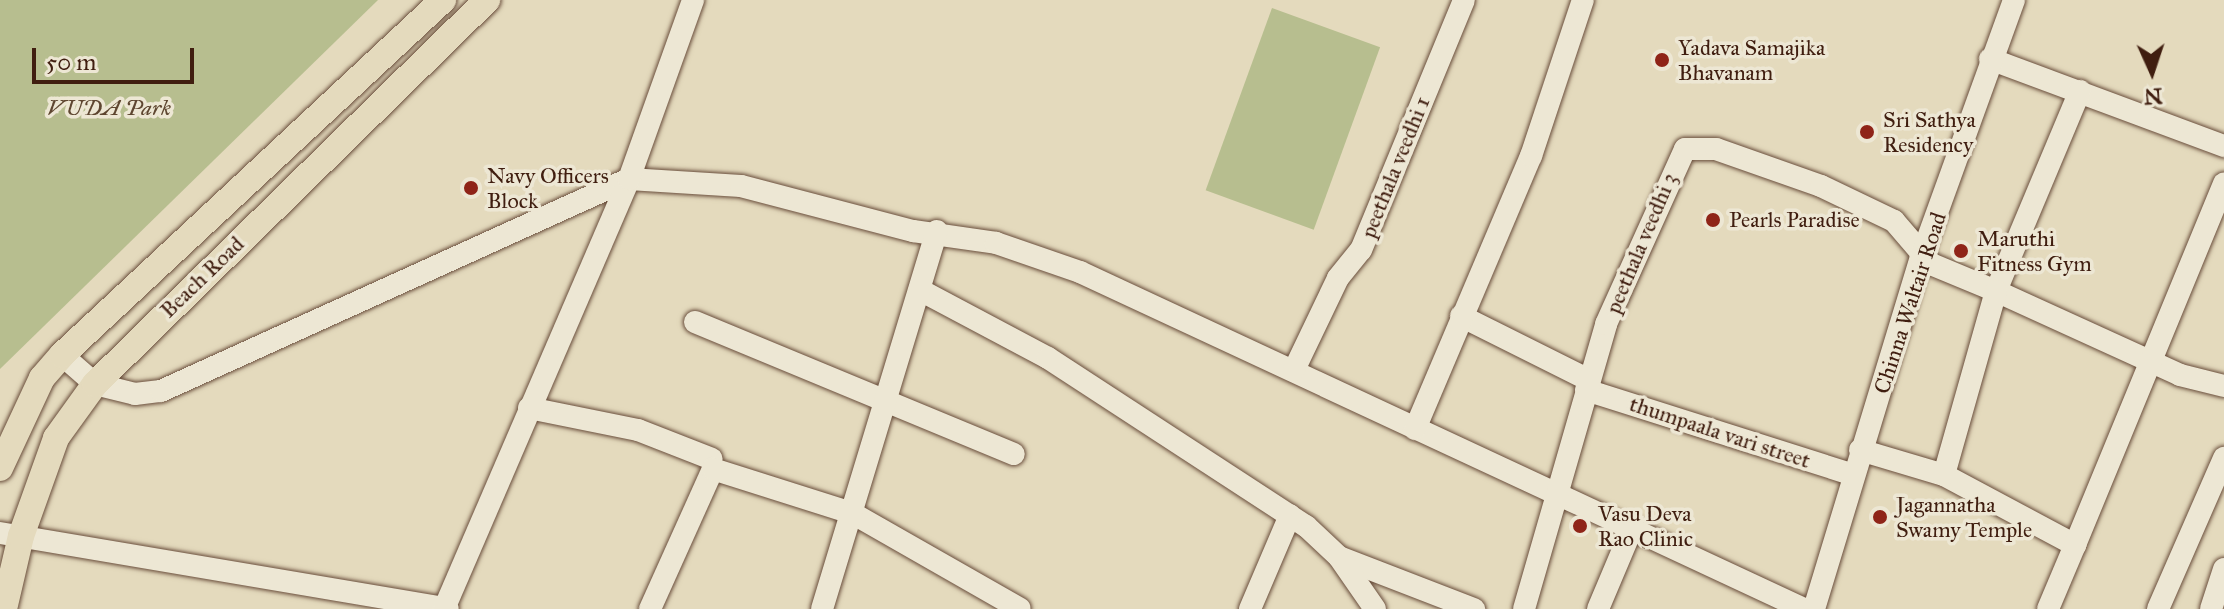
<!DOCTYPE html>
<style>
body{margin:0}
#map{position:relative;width:2224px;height:609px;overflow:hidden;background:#e4dabd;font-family:"IM FELL Great Primer",serif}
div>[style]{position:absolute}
.green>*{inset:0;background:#b7be8f;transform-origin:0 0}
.roads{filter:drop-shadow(0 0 2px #694d3b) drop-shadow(0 0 2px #694d3b)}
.minor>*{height:22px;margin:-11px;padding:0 11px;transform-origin:11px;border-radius:11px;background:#ede7d4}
.major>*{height:26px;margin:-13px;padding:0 13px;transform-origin:13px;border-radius:13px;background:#e4dabd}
.dots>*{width:22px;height:22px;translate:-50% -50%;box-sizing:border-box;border:4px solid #ede7d4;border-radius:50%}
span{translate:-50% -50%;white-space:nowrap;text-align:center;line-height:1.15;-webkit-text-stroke:7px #ede7d4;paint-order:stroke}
.poi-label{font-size:22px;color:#401e10}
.left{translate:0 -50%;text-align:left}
.park-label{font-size:22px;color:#5e4630;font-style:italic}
.street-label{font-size:22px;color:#401e10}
.north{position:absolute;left:2112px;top:32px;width:80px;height:80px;-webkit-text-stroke:6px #ede7d4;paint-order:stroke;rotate:177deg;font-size:22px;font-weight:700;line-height:32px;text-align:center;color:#401e10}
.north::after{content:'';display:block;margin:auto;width:28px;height:36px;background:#401e10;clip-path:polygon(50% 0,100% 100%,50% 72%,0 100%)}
.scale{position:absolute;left:32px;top:48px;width:162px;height:36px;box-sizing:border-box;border:4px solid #401e10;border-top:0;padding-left:10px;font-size:24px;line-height:28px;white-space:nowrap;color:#401e10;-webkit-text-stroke:6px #ede7d4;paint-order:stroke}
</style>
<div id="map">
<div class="green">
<i style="clip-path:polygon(0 0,378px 0,0 369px)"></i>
<i style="left:1272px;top:8px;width:115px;height:194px;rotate:20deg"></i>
</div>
<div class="roads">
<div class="minor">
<i style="left:1990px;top:59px;width:250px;rotate:20.4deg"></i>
<i style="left:2080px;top:91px;width:217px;rotate:112.8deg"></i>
<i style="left:1996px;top:291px;width:202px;rotate:24.5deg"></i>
<i style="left:2180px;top:375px;width:45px;rotate:14deg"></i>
<i style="left:920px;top:290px;width:145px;rotate:28deg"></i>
<i style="left:1048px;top:358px;width:308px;rotate:33.1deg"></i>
<i style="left:1306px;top:526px;width:45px;rotate:43.2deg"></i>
<i style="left:1339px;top:557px;width:145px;rotate:21.1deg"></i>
<i style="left:1461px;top:316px;width:143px;rotate:26.6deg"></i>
<i style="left:695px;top:322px;width:345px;rotate:22.5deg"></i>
<i style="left:62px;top:355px;width:44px;rotate:41.3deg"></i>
<i style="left:95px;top:384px;width:41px;rotate:14deg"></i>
<i style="left:135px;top:394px;width:26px;rotate:-7deg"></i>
<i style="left:161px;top:391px;width:514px;rotate:-24.37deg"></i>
<i style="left:629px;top:179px;width:112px;rotate:3.6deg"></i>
<i style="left:741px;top:186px;width:178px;rotate:14.7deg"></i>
<i style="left:913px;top:231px;width:84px;rotate:8.2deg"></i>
<i style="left:996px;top:243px;width:89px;rotate:19deg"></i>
<i style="left:1080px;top:272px;width:799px;rotate:24.96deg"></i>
<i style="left:1294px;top:370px;width:102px;rotate:-64.4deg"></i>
<i style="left:1338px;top:278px;width:36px;rotate:-51deg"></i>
<i style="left:1361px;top:250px;width:270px;rotate:-67.6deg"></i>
<i style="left:1586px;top:390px;width:281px;rotate:17.6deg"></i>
<i style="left:529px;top:408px;width:111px;rotate:11.4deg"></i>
<i style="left:638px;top:430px;width:79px;rotate:21.4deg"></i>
<i style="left:1415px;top:429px;width:297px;rotate:-67deg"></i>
<i style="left:1531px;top:156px;width:164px;rotate:-71.6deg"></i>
<i style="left:1860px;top:450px;width:88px;rotate:16.6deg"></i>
<i style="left:1944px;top:475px;width:149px;rotate:28.1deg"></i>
<i style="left:2075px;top:545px;width:69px;rotate:112.9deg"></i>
<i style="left:0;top:533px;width:454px;rotate:9.6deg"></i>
<i style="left:2075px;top:545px;width:391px;rotate:-67.6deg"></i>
<i style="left:1339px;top:557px;width:63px;rotate:55.3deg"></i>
<i style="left:444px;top:609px;width:468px;rotate:-66.7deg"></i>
<i style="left:629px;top:179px;width:190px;rotate:-70.3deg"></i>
<i style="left:650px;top:609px;width:154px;rotate:-65.8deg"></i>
<i style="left:713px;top:469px;width:146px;rotate:17.6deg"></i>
<i style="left:852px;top:513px;width:193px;rotate:29.7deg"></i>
<i style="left:822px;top:609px;width:395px;rotate:-73.1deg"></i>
<i style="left:1250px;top:609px;width:102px;rotate:-66.9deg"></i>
<i style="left:1524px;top:609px;width:297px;rotate:-73.9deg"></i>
<i style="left:1606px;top:324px;width:192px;rotate:-65.7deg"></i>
<i style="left:1685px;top:149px;width:31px"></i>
<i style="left:1716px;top:149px;width:111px;rotate:19.4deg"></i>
<i style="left:1821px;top:186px;width:81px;rotate:25.6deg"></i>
<i style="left:1894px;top:221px;width:57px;rotate:49.3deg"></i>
<i style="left:1931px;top:264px;width:70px;rotate:22.6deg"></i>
<i style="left:1996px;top:291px;width:191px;rotate:105.8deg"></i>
<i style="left:1598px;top:609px;width:90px;rotate:-67.1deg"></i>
<i style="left:1814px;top:609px;width:368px;rotate:-73.1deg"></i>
<i style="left:1921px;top:257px;width:273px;rotate:-70.1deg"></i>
<i style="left:2158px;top:609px;width:165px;rotate:-66.4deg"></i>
<i style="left:2211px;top:609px;width:42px;rotate:-72deg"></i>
</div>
<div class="major">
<i style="left:0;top:468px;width:99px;rotate:-65deg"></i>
<i style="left:42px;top:378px;width:30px;rotate:-49deg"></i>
<i style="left:62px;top:355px;width:521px;rotate:-42.98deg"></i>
<i style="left:4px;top:609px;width:75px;rotate:-76.9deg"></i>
<i style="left:21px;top:536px;width:104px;rotate:-70.3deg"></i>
<i style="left:56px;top:438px;width:67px;rotate:-54.2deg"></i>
<i style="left:95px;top:384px;width:549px;rotate:-44.41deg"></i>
</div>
</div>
<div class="dots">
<i style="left:1662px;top:60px;background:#8f2418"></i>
<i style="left:1867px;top:132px;background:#8f2418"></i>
<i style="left:471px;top:188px;background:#8f2418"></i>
<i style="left:1713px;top:220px;background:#8f2418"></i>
<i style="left:1961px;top:251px;background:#8f2418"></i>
<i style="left:1880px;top:517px;background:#8f2418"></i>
<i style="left:1580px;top:526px;background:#8f2418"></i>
</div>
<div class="poi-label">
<span class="left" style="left:1678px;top:60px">Yadava Samajika<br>Bhavanam</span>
<span class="left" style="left:1883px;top:132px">Sri Sathya<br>Residency</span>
<span class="left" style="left:487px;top:188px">Navy Officers<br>Block</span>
<span class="left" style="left:1729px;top:220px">Pearls Paradise</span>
<span class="left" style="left:1977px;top:251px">Maruthi<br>Fitness Gym</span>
<span class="left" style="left:1896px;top:517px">Jagannatha<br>Swamy Temple</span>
<span class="left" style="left:1598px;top:526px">Vasu Deva<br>Rao Clinic</span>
</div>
<div class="park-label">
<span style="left:109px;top:108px">VUDA Park</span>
</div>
<div class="street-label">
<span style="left:1395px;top:167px;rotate:-68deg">peethala veedhi 1</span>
<span style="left:1641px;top:243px;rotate:-67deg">peethala veedhi 3</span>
<span style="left:202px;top:277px;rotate:-44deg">Beach Road</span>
<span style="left:1910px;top:303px;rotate:-72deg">Chinna Waltair Road</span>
<span style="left:1720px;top:432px;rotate:18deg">thumpaala vari street</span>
</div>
<div class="north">N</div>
<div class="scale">50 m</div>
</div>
